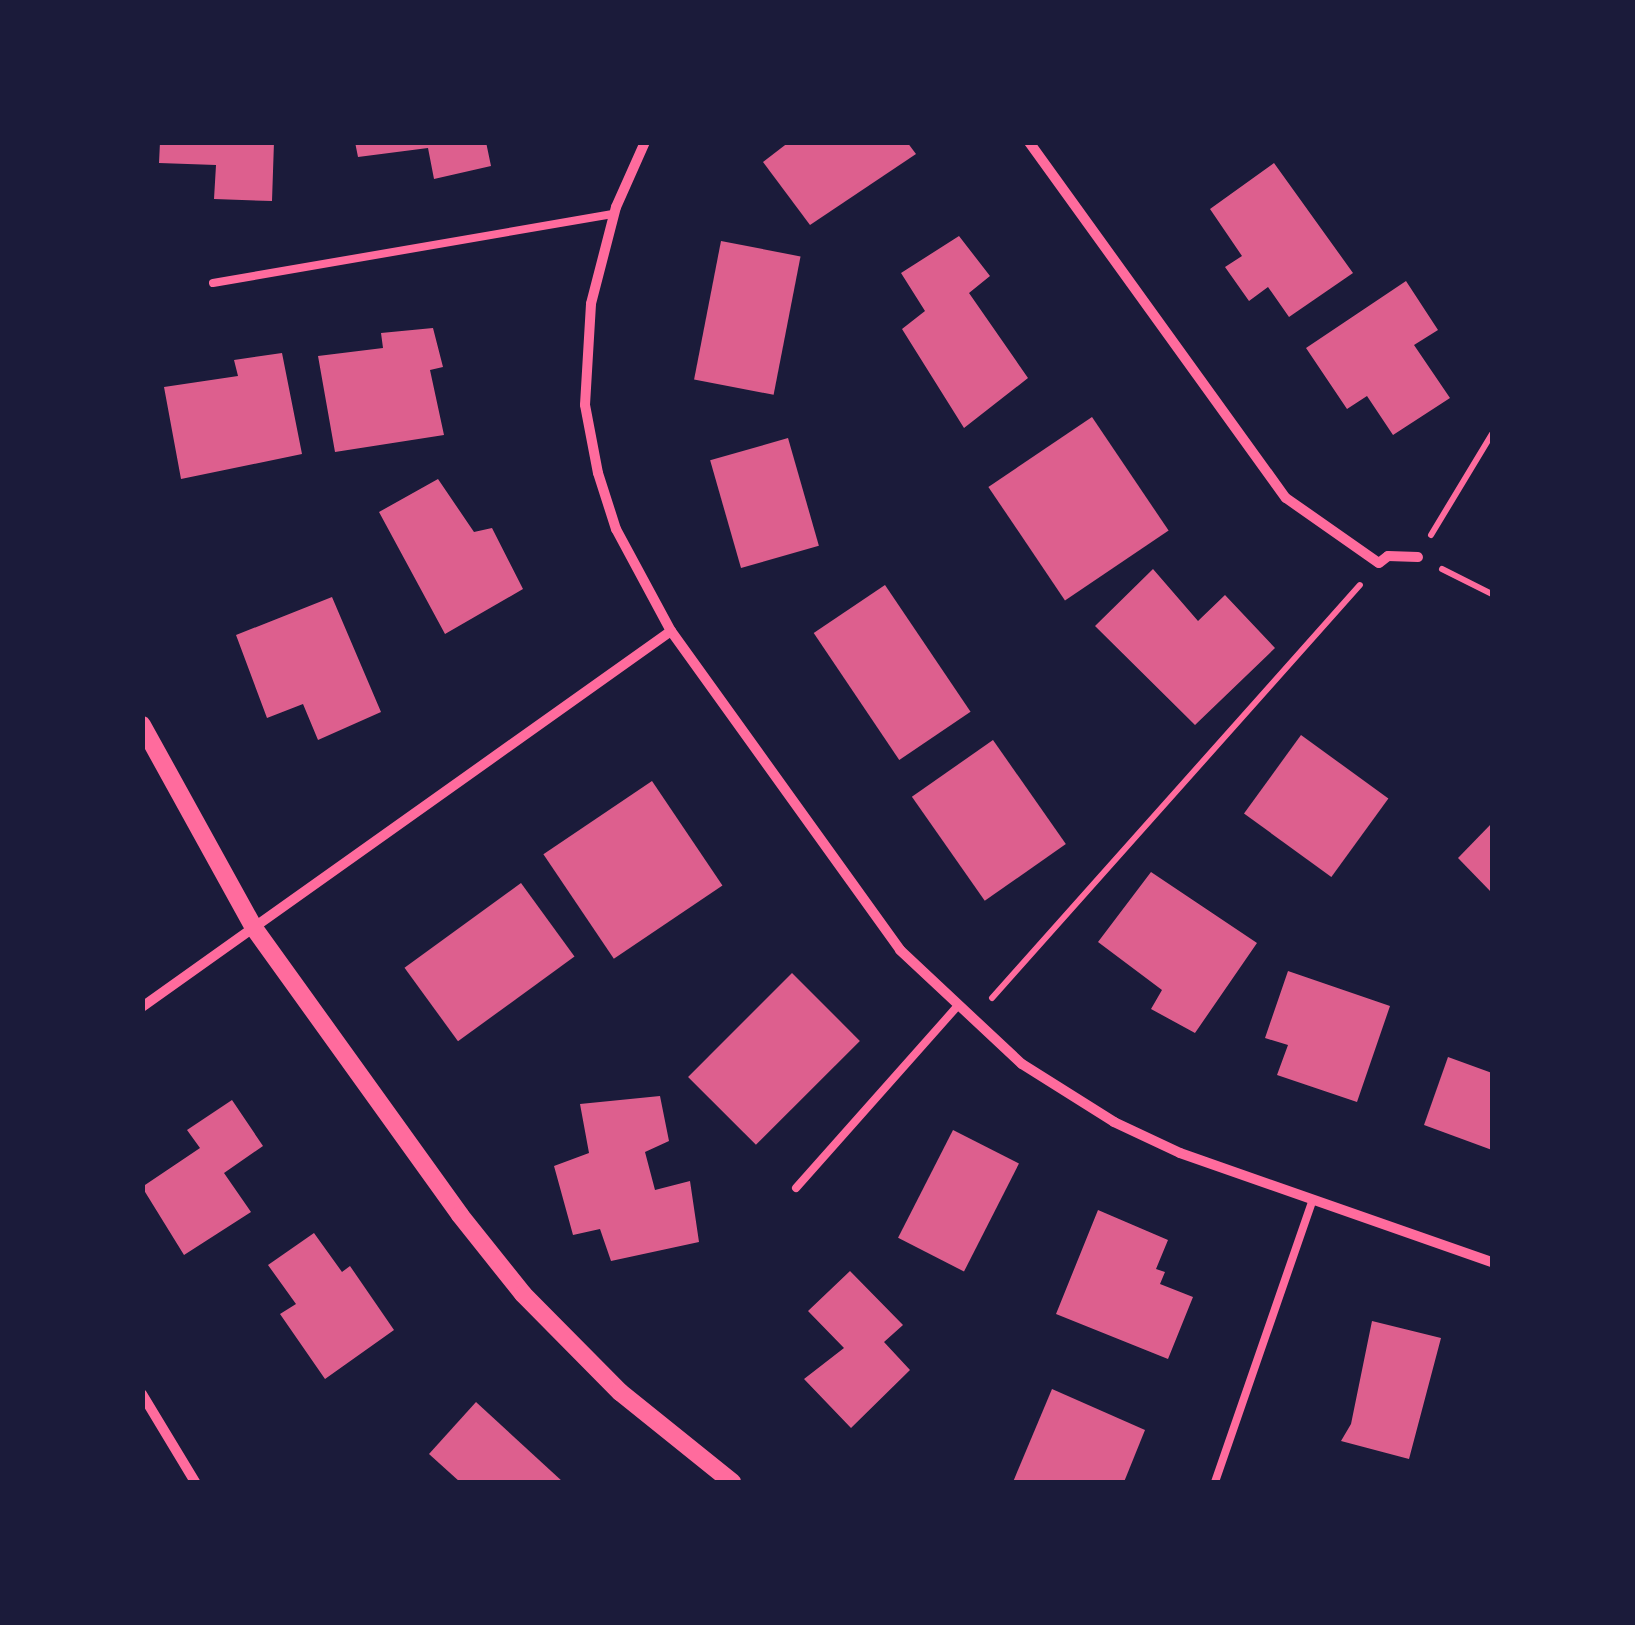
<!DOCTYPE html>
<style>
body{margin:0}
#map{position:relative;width:1635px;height:1625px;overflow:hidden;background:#1b1b3a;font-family:"Fira Sans",sans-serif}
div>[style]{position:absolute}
.building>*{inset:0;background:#dd5f8e;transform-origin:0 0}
.path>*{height:6px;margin:-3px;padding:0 3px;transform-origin:3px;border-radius:3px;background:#ff6b9d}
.service>*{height:8px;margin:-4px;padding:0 4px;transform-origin:4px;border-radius:4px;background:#ff6b9d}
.minor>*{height:10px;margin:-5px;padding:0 5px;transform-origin:5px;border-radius:5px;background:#ff6b9d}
.tertiary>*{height:18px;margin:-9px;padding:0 9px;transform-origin:9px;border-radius:9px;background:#ff6b9d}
span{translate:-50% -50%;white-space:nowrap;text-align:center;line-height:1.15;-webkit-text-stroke:10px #1b1b3a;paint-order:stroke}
.frame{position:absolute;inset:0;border:145px solid #1b1b3a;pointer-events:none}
</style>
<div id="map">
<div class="building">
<i style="clip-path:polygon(160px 142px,274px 142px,272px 201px,214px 199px,216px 165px,159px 163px)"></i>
<i style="clip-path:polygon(355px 142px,486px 142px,491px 166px,434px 179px,428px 148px,358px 157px)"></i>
<i style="clip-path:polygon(789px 142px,907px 142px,916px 154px,810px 225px,763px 162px)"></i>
<i style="clip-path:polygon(1274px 163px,1353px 273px,1289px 317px,1268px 287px,1249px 301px,1225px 267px,1242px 256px,1210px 209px)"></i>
<i style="clip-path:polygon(959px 236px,990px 276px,969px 293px,1028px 378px,964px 428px,902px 329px,925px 311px,901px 273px)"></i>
<i style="left:721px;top:241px;width:81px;height:141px;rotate:11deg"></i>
<i style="clip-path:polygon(1406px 281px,1438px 330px,1414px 345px,1450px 398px,1393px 435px,1367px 396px,1347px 409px,1306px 348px)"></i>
<i style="clip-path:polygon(433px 328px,443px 367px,430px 370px,444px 435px,335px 452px,318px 356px,383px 348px,381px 333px)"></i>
<i style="clip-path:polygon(282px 353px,302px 454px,181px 479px,164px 387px,238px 376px,234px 360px)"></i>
<i style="left:1092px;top:417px;width:137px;height:125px;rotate:56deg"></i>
<i style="left:788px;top:438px;width:112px;height:81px;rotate:74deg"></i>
<i style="clip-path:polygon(438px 479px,474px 532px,492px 528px,523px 589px,445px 634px,379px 512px)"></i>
<i style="clip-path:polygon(1153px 569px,1198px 621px,1225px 595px,1275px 648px,1195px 725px,1095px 626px)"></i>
<i style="left:885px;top:585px;width:153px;height:86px;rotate:56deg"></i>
<i style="clip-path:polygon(332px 597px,381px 712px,318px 740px,303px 704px,267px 718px,236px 635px)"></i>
<i style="left:1301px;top:735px;width:108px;height:97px;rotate:36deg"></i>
<i style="left:993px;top:740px;width:127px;height:99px;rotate:55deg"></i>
<i style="left:652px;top:781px;width:126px;height:131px;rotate:56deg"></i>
<i style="clip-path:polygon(1492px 823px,1492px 893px,1458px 858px)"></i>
<i style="clip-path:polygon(1151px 872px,1257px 943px,1195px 1033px,1151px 1009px,1162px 990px,1098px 942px)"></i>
<i style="left:521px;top:883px;width:91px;height:144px;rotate:54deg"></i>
<i style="clip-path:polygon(1288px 971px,1390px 1006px,1357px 1102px,1277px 1075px,1288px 1045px,1265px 1038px)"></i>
<i style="left:792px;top:973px;width:96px;height:147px;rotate:45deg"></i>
<i style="clip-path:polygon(1448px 1057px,1492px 1073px,1492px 1150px,1424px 1125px)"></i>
<i style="clip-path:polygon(660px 1096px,669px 1141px,645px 1152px,655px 1190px,690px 1181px,699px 1242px,611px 1261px,600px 1229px,573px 1235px,554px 1166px,589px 1153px,580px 1104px)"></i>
<i style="clip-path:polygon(232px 1100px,263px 1146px,224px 1173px,251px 1212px,184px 1255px,142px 1187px,200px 1148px,187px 1130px)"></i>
<i style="left:953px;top:1130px;width:74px;height:121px;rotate:27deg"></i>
<i style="clip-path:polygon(1098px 1210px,1168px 1240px,1156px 1269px,1165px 1272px,1160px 1284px,1193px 1297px,1168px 1359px,1056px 1314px)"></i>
<i style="clip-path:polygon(314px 1233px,342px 1272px,350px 1266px,394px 1330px,325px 1379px,280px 1314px,296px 1304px,268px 1265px)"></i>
<i style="clip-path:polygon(850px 1271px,903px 1325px,884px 1342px,910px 1370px,851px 1428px,804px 1379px,844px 1348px,808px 1311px)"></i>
<i style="clip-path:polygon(1372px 1321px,1441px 1338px,1409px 1459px,1341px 1441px,1351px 1424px)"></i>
<i style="clip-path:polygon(1052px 1389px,1145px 1430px,1124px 1482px,1013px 1482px)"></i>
<i style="clip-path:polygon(476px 1402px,563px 1482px,460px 1482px,429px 1454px)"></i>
</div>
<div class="path">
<i style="left:1431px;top:535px;width:118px;rotate:-58.9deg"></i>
<i style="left:1442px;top:569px;width:56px;rotate:26.6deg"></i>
<i style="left:992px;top:998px;width:553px;rotate:-48.3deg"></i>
</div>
<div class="service">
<i style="left:213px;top:283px;width:407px;rotate:-9.8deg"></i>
<i style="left:796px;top:1188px;width:241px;rotate:-48.4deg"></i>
<i style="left:1215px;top:1482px;width:299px;rotate:-70.9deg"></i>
</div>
<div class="minor">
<i style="left:645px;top:142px;width:71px;rotate:114deg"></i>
<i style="left:616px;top:207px;width:100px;rotate:104.5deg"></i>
<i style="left:591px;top:304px;width:101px;rotate:93.4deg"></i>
<i style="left:585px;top:405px;width:69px;rotate:79.2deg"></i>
<i style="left:598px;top:473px;width:59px;rotate:72.2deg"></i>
<i style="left:616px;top:529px;width:116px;rotate:61.7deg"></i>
<i style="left:671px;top:631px;width:393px;rotate:54.3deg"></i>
<i style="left:900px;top:950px;width:167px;rotate:43.1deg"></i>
<i style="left:1022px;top:1064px;width:109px;rotate:32.2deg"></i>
<i style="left:1114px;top:1122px;width:73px;rotate:25.2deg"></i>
<i style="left:1180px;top:1153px;width:330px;rotate:19.3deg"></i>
<i style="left:1029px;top:142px;width:439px;rotate:54.2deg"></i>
<i style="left:1286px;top:498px;width:113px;rotate:35deg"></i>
<i style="left:1379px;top:563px;width:11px;rotate:-38deg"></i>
<i style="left:1388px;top:556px;width:30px;rotate:2deg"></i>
<i style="left:142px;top:1007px;width:649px;rotate:-35.4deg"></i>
<i style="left:142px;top:1394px;width:103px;rotate:58.9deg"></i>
</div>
<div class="tertiary">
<i style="left:142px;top:725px;width:232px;rotate:61.1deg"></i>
<i style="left:254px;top:928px;width:353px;rotate:54.3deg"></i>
<i style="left:460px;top:1215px;width:101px;rotate:51.4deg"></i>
<i style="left:523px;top:1294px;width:138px;rotate:45.3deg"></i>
<i style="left:620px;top:1392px;width:144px;rotate:38.8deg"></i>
</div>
<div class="frame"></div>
</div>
